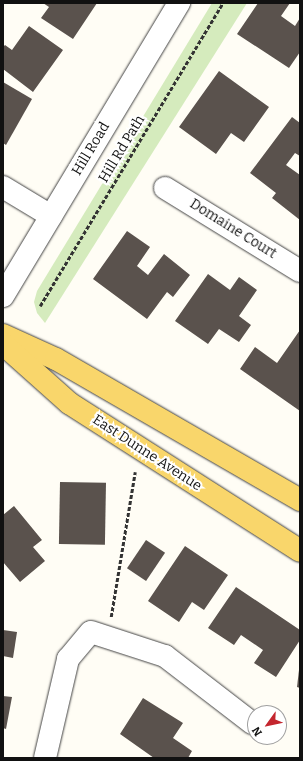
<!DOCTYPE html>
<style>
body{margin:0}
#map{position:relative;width:303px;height:761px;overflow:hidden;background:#fffdf5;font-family:Bitter,serif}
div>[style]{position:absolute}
.green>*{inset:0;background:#d5ebbd}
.building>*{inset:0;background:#5a524d;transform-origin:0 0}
.path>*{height:2.5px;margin-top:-1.25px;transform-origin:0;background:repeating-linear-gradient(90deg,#333 0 4px,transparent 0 6px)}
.roads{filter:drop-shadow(0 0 1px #444) drop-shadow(0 0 1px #444)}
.minor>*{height:22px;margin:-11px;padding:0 11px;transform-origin:11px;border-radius:11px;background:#fff}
.major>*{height:22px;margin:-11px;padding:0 11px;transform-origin:11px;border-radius:11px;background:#f9d66b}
span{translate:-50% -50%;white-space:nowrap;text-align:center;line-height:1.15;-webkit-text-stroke:4px #fff;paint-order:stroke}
.street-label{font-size:14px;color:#111}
.frame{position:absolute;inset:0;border:4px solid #111;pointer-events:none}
.north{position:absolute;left:247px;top:705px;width:40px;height:40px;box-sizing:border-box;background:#fff;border:1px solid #a0a0a0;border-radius:50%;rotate:237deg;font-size:11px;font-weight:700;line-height:16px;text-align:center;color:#111}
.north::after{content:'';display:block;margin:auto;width:14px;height:18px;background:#c4262e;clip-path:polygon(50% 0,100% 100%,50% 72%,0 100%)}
</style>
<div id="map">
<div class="green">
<i style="clip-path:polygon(212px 3px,247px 3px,45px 323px,37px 313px,34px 302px,37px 291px)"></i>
</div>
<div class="building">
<i style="clip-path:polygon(43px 3px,97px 3px,73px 39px,41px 18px,49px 7px)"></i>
<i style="clip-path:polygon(258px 3px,290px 3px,281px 16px,295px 26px,300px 18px,300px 52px,289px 68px,237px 34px)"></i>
<i style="clip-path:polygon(29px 26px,63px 50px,33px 92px,3px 69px,3px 47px,5px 45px,12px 50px)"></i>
<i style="clip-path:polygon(219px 71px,269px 107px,244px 142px,231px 133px,216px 154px,179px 127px)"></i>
<i style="clip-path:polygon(3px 82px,32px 99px,6px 145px,3px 143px)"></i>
<i style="clip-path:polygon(292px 117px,300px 123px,300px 156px,295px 153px,286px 165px,300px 175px,300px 220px,272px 198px,276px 193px,250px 173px)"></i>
<i style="clip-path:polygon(127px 231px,150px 247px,137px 266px,148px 275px,164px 254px,190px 275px,173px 297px,167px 292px,147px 319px,93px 279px)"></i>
<i style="clip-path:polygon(208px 274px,230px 290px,239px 277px,257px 290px,239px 316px,251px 325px,239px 342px,219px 329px,208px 344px,175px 321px)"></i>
<i style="clip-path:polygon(300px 330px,300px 411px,240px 369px,255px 347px,277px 363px)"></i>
<i style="left:60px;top:482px;width:46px;height:62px;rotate:1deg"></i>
<i style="clip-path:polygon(14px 506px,42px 540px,33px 547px,45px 561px,20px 582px,3px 562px,3px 515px)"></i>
<i style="left:146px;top:540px;width:23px;height:34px;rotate:34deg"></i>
<i style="clip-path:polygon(185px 546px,228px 575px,204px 610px,192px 602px,179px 622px,148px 601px)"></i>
<i style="clip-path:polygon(236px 587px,300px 630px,300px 640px,276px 677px,254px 663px,263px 650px,241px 635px,234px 645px,208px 628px)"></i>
<i style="clip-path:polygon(3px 630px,17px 632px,13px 658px,3px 656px)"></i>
<i style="clip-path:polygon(299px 670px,300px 670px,300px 688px,297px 687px)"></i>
<i style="clip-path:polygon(3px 696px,12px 697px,6px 729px,3px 728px)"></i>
<i style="clip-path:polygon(143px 698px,183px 723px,173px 738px,192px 751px,188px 758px,154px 758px,120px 734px)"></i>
</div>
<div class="path">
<i style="left:40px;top:306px;width:354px;rotate:-58.9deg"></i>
<i style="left:111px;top:617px;width:147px;rotate:-80.6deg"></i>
</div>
<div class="roads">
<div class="minor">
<i style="left:3px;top:187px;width:56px;rotate:31.1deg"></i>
<i style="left:165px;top:188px;width:158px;rotate:31.6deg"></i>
<i style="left:3px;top:296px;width:342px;rotate:-59deg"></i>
<i style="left:45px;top:758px;width:102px;rotate:-76.9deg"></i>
<i style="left:68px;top:659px;width:35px;rotate:-50deg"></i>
<i style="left:91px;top:632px;width:78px;rotate:18deg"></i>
<i style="left:165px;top:656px;width:110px;rotate:37.6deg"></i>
</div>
<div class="major">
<i style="left:3px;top:335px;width:58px;rotate:24.4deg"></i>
<i style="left:56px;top:359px;width:282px;rotate:30deg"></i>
<i style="left:3px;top:344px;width:89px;rotate:41.8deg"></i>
<i style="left:69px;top:403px;width:274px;rotate:32.6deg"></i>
</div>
</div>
<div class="street-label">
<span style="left:91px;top:149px;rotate:-59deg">Hill Road</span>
<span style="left:122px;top:149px;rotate:-59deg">Hill Rd Path</span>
<span style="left:233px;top:229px;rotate:32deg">Domaine Court</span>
<span style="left:147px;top:453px;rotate:33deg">East Dunne Avenue</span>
</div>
<div class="frame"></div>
<div class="north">N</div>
</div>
